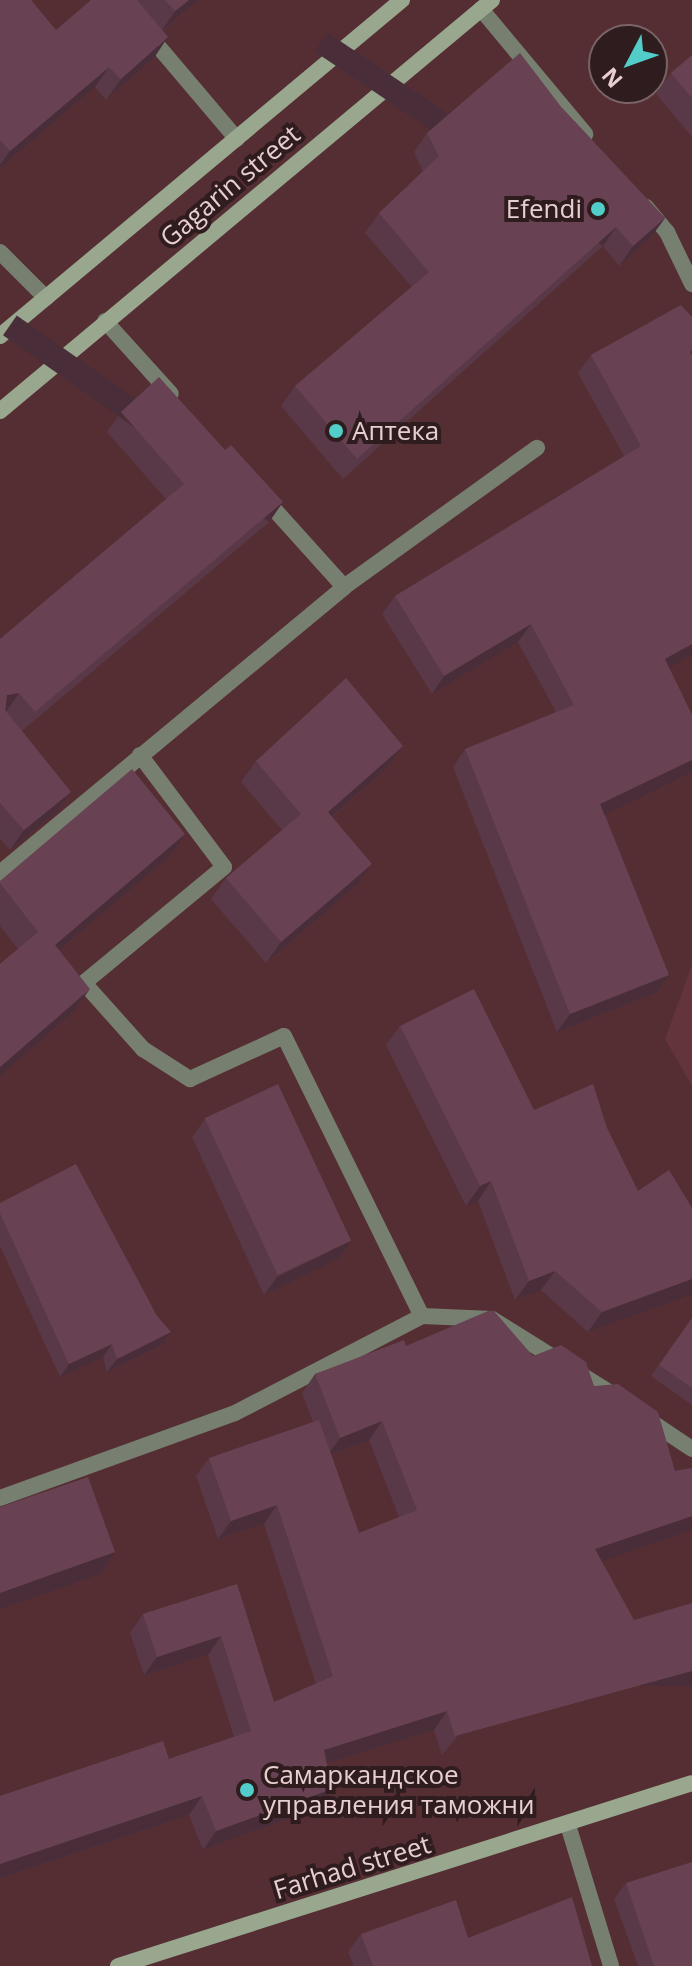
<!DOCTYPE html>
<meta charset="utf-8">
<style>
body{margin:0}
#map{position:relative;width:692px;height:1966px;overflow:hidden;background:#552e33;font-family:"Open Sans",sans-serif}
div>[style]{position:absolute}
.built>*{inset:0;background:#63353b}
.lane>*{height:16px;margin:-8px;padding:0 8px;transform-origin:8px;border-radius:8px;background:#778070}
.street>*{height:16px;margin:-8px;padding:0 8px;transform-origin:8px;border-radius:8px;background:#778070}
.secondary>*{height:16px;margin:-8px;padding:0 8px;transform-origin:8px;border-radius:8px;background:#99a78e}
.wall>*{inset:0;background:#593947}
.shaded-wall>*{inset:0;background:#492e3a;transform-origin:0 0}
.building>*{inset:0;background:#684253;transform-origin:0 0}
.dots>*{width:22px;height:22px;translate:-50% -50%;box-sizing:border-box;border:4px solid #2e1c1e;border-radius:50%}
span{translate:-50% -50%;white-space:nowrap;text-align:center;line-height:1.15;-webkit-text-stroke:8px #2e1c1e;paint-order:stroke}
.street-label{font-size:26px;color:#e8ced1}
.poi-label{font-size:26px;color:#e8ced1}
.right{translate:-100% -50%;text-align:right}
.left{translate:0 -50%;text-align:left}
.north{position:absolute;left:588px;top:24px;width:80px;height:80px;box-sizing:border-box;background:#2e1c1e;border:2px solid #786366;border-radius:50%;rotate:229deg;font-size:22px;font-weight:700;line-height:32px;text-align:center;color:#e8ced1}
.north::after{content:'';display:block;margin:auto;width:28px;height:36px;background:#53cdc9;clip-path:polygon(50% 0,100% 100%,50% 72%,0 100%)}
</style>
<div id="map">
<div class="built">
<i style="clip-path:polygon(692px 965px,692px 1086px,665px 1039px)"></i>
</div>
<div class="lane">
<i style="left:119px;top:0;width:182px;rotate:49.7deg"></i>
<i style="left:481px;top:9px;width:163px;rotate:50.2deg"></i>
<i style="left:646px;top:207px;width:33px;rotate:50deg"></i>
<i style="left:667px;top:232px;width:58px;rotate:64.3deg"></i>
<i style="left:0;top:252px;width:65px;rotate:45deg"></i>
<i style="left:105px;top:321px;width:98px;rotate:47.9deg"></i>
<i style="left:264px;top:498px;width:120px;rotate:48deg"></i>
<i style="left:140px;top:755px;width:140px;rotate:53.1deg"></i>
<i style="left:224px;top:867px;width:182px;rotate:140.4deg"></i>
<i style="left:84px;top:983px;width:89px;rotate:48.2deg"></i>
<i style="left:143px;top:1049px;width:56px;rotate:32.6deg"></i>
<i style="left:190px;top:1079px;width:103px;rotate:-24.6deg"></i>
<i style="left:284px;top:1036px;width:312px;rotate:63.8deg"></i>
<i style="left:0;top:873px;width:447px;rotate:-39.7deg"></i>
<i style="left:344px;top:587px;width:238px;rotate:-35.8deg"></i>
<i style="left:568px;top:1825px;width:147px;rotate:73deg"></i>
</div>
<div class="street">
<i style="left:647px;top:1419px;width:54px;rotate:33.7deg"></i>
<i style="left:0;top:1498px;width:250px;rotate:-19.9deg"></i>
<i style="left:235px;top:1413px;width:211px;rotate:-27.4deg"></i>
<i style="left:422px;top:1316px;width:70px;rotate:2.5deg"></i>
<i style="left:492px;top:1319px;width:145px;rotate:32deg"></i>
</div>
<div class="secondary">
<i style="left:0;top:336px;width:524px;rotate:-39.89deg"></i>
<i style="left:0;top:411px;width:641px;rotate:-39.87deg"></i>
<i style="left:118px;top:1966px;width:602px;rotate:-17.68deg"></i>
</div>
<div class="wall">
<i style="clip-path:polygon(0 0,56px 30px,91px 0,198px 0,163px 31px,154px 58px,106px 100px,95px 87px,0 168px)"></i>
<i style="clip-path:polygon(692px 55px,692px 137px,656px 94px,671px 73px)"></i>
<i style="clip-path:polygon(562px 108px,665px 218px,651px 237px,619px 266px,603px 246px,343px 479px,281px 406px,295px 386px,412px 287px,365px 233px,379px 213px,423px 172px,414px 152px,427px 133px)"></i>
<i style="clip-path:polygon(681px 305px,669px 668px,605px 814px,669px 975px,656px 993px,557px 1032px,453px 767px,465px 749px,556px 712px,518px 642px,432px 694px,382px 614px,395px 596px,624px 456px,578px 373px,591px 355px)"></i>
<i style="clip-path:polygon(121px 412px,225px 450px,283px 502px,269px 522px,22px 731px,71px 792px,57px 812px,10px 850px,0 839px,0 639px,166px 499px,107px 432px)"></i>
<i style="clip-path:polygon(403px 746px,388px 767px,332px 817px,357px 885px,266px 963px,211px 899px,226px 878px,282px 830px,241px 782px,256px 761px)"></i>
<i style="clip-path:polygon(169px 857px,59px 950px,74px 1011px,0 1076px,0 964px,18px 949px,0 926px,0 881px)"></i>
<i style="clip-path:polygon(400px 1026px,534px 1110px,607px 1128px,638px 1191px,692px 1208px,588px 1332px,541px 1290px,515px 1300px,478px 1201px,466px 1206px,386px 1045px)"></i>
<i style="clip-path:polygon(205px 1119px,338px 1259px,264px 1295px,192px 1137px)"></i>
<i style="clip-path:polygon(0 1203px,162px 1345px,107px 1372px,103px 1357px,60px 1377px,0 1246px)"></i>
<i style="clip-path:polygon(692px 1318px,692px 1405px,651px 1376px)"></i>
<i style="clip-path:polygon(evenodd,406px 1346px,533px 1356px,594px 1386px,675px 1471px,692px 1468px,692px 1530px,601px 1561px,442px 1755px,434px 1730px,327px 1763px,332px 1789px,319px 1807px,203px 1850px,189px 1815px,0 1878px,0 1796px,169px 1759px,234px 1737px,208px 1655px,144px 1675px,130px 1633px,143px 1614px,237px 1584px,274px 1702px,316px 1684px,264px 1524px,218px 1539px,196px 1476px,209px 1458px,313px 1422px,302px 1393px,315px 1374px,406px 1346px,369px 1440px,399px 1517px,359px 1533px,331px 1455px,369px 1440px)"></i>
<i style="clip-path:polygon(626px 1883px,692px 1966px,638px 1966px,614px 1899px)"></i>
<i style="clip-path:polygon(361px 1934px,468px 1938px,592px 1966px,354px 1966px,348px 1952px)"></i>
</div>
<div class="shaded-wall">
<i style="clip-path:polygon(189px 0,198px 0,161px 32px,175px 11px)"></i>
<i style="clip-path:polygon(168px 37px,154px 58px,106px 100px,121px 79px)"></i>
<i style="clip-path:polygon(109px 67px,95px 87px,0 168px,0 165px,10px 151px)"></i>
<i style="clip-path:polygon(665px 218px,651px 237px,619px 266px,633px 246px)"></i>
<i style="left:616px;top:227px;width:23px;height:348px;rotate:124deg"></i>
<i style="left:283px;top:502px;width:24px;height:325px;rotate:125deg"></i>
<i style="clip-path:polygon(531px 624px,518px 642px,432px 694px,444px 676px)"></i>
<i style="clip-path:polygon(692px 644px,692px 654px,653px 678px,665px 659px)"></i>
<i style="clip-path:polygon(19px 693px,5px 713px,7px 695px)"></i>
<i style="clip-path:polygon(403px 746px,388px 767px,313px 833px,328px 812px)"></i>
<i style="clip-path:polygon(692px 760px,692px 772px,588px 823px,600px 804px)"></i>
<i style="clip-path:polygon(71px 792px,57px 812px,10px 850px,24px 830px)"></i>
<i style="clip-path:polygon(185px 834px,169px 857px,39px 967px,55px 945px)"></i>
<i style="clip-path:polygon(372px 864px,357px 885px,266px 963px,281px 942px)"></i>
<i style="clip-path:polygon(669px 975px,656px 993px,557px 1032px,570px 1014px)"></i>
<i style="clip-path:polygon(90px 989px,74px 1011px,0 1076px,0 1067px)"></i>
<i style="clip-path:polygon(491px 1181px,478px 1201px,466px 1206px,480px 1186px)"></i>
<i style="clip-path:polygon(351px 1241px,338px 1259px,264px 1295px,277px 1277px)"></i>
<i style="clip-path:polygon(555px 1271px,541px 1290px,515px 1300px,529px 1281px)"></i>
<i style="clip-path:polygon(692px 1279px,692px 1294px,588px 1332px,602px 1312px)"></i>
<i style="clip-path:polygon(171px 1332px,162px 1345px,107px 1372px,117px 1359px)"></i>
<i style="clip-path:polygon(112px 1344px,103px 1357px,60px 1377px,69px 1364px)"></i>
<i style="clip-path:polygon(382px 1421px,369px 1440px,327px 1456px,340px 1438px)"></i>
<i style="clip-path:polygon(277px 1505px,264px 1524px,218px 1539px,231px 1521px)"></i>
<i style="clip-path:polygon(692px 1516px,692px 1530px,582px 1568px,595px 1549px)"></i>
<i style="clip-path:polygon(115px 1552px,100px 1574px,0 1609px,0 1593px)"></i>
<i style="clip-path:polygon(221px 1636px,208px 1655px,144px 1675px,157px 1657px)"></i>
<i style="left:692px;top:1671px;width:15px;height:246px;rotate:90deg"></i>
<i style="clip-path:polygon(447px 1711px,434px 1730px,311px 1768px,324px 1750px)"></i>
<i style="clip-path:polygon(332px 1789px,319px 1807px,203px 1850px,216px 1831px)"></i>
<i style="clip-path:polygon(202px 1796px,189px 1815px,0 1878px,0 1864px)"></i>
</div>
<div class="building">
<i style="clip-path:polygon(0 0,31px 0,56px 30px,91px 0,137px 0,168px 37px,121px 79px,109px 67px,10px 151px,0 140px)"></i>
<i style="clip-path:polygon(165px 0,189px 0,175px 11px)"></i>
<i style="clip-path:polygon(520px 53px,562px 108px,665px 218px,633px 246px,616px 227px,357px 459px,295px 386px,429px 272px,379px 213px,439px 156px,427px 133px)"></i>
<i style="clip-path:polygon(692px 55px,692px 98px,671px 73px)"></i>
<i style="clip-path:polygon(681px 305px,692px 317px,692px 350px,690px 352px,692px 356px,692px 644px,665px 659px,692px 715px,692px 760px,600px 804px,669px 975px,570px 1014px,465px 749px,574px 705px,531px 624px,444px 676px,395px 596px,641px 446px,591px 355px)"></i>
<i style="clip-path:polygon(159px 377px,225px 450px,231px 445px,283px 502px,35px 712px,19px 693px,7px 695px,5px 710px,71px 792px,24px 830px,0 803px,0 639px,184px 484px,121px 412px)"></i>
<i style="clip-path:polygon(346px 678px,403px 746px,328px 812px,372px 864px,281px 942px,226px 878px,301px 814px,256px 761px)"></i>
<i style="clip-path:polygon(132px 769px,185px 834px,55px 945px,90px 989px,0 1067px,0 964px,38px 932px,0 883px,0 881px)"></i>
<i style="clip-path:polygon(474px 989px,534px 1110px,593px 1084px,607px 1128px,638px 1191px,669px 1170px,692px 1208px,692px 1279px,602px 1312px,555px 1271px,529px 1281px,491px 1181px,480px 1186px,400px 1026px)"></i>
<i style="left:278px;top:1084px;width:173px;height:81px;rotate:65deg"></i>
<i style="clip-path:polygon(76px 1164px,157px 1316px,171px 1332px,117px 1359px,112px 1344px,69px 1364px,0 1213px,0 1203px)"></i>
<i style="clip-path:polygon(488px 1311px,494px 1311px,533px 1356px,561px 1345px,586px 1362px,594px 1386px,618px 1384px,658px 1412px,675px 1471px,692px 1468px,692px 1516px,595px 1549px,634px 1620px,692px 1603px,692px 1671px,455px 1736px,447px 1711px,324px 1750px,332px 1789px,216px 1831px,202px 1796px,0 1864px,0 1796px,163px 1741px,169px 1759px,251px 1731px,221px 1636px,157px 1657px,143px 1614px,237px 1584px,274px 1702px,333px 1676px,277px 1505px,231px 1521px,209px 1458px,319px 1420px,359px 1533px,417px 1510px,382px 1421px,340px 1438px,315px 1374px,404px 1340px,406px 1346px)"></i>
<i style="clip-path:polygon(692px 1318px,692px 1388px,659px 1365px)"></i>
<i style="clip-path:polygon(88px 1477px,115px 1552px,0 1593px,0 1507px)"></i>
<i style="clip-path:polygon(692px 1862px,692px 1966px,654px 1966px,626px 1883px)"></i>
<i style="clip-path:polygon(572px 1897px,592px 1966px,373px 1966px,361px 1934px,456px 1900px,468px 1938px)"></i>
</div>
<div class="dots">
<i style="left:598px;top:209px;background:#53cdc9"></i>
<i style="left:336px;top:431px;background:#53cdc9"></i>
<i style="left:247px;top:1790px;background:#53cdc9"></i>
</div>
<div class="street-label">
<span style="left:230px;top:186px;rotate:-40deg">Gagarin street</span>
<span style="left:352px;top:1867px;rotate:-17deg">Farhad street</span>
</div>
<div class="poi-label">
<span class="right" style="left:582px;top:209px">Efendi</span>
<span class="left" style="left:352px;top:431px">Аптека</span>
<span class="left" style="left:263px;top:1790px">Самаркандское<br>управления таможни</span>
</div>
<div class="north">N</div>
</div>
